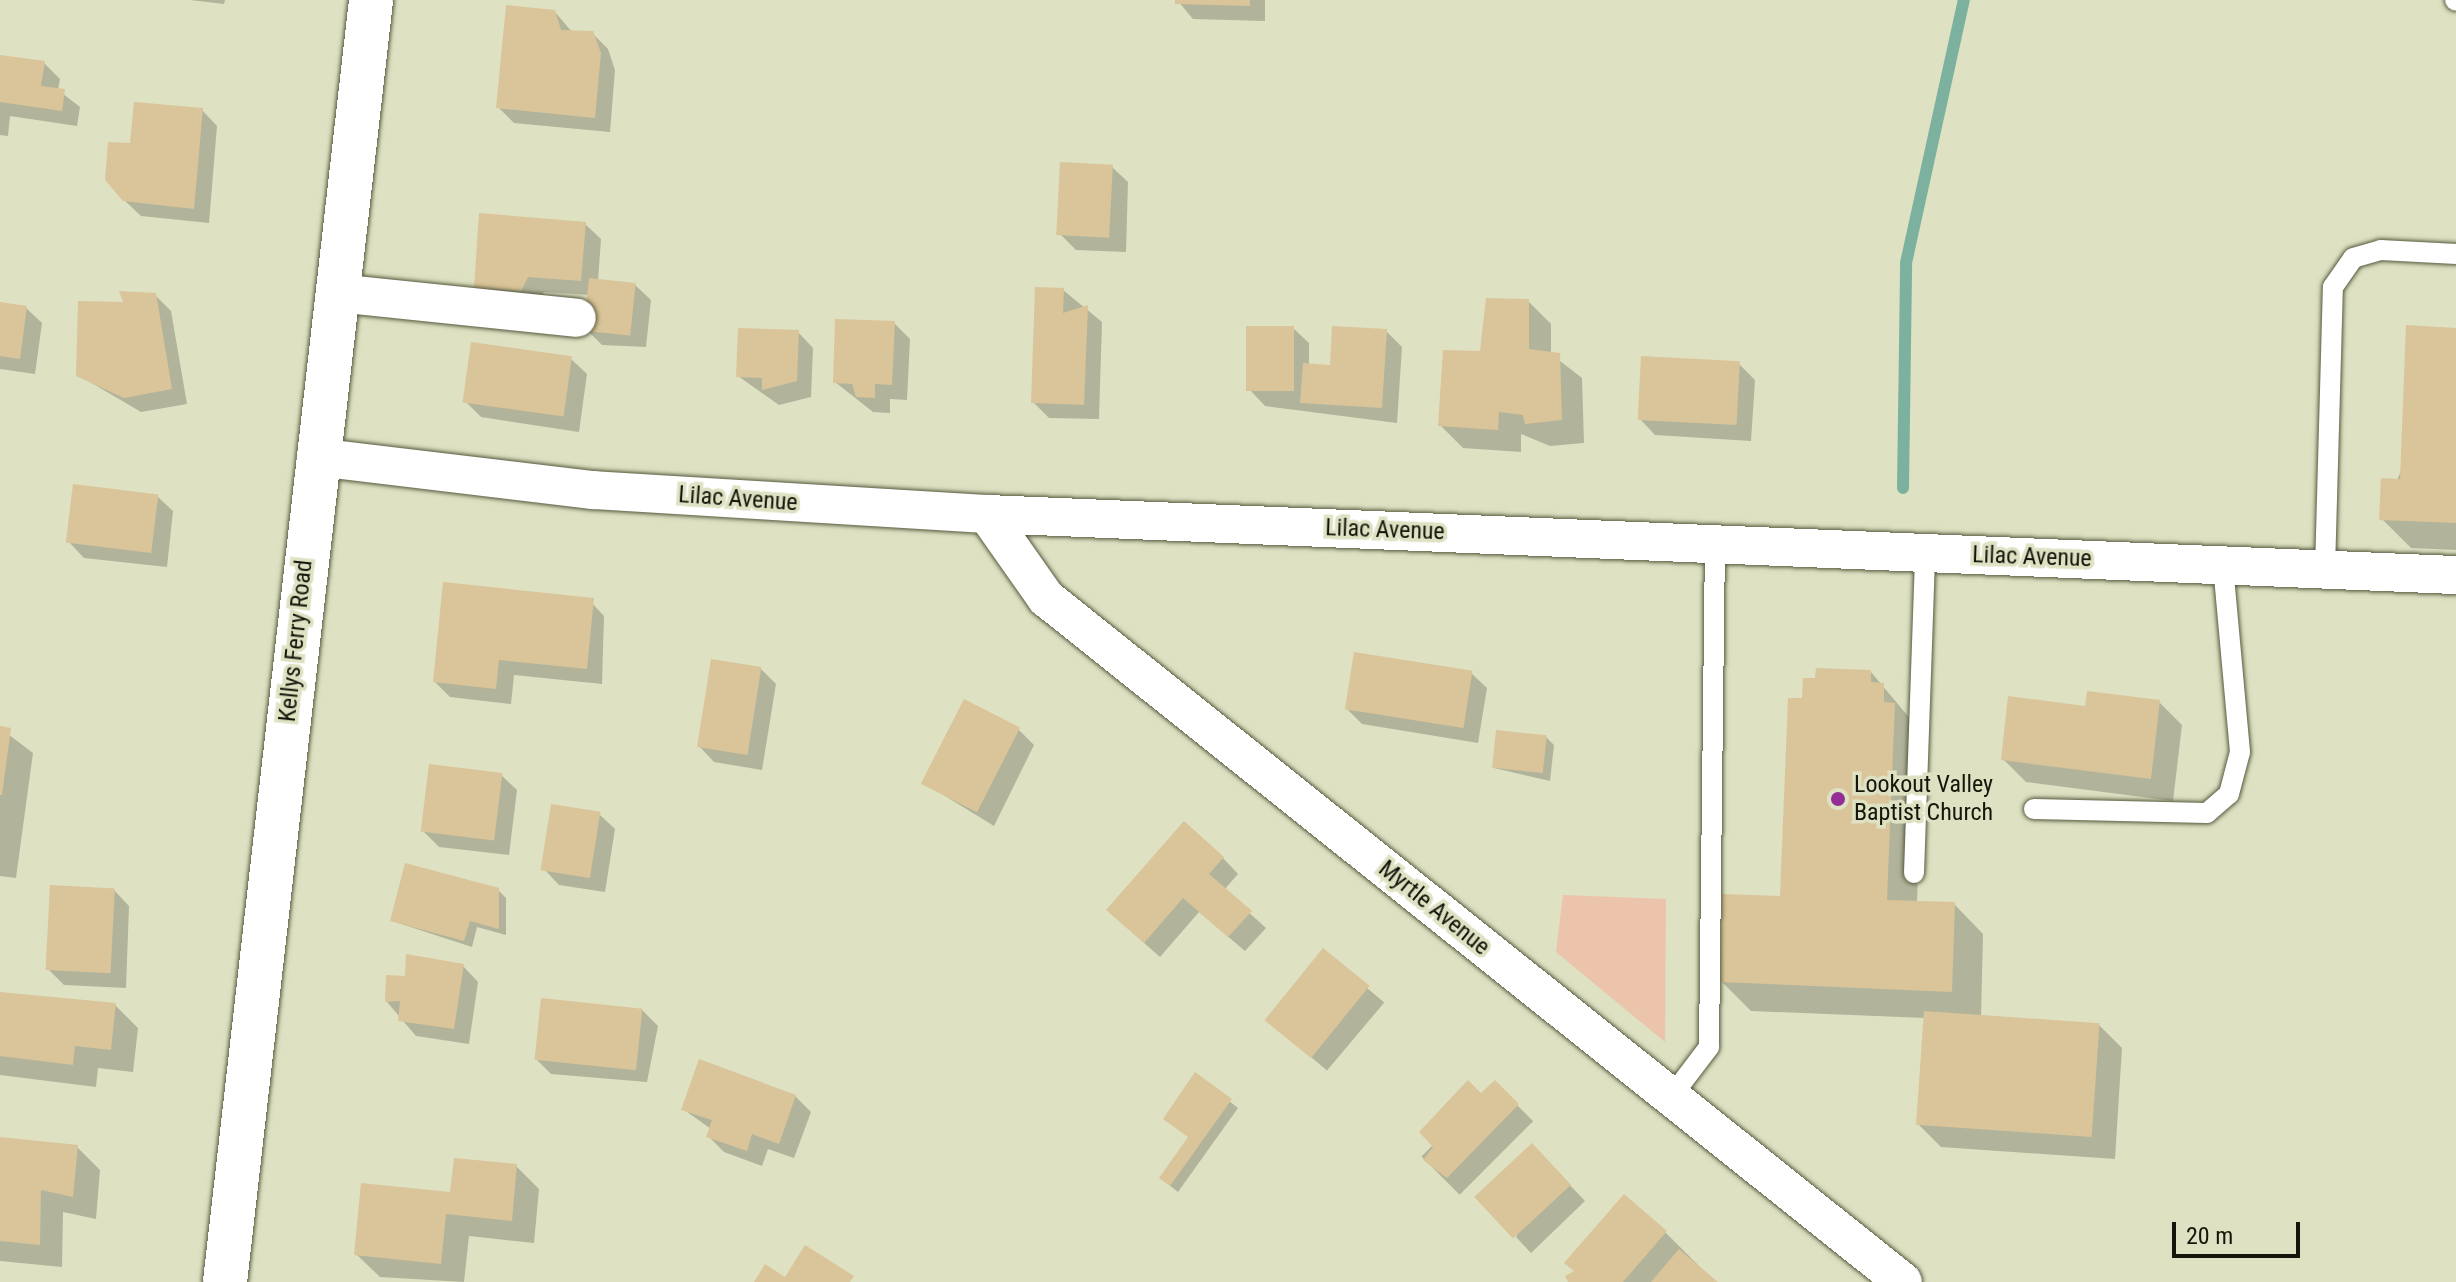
<!DOCTYPE html>
<style>
body{margin:0}
#map{position:relative;width:2456px;height:1282px;overflow:hidden;background:#dee1c2;font-family:"Roboto Condensed",sans-serif}
div>[style]{position:absolute}
.green>*{inset:0;background:#ebc4ab}
.shadow>*{inset:0;background:#0003;transform-origin:0 0}
.stream>*{height:12px;margin:-6px;padding:0 6px;transform-origin:6px;border-radius:6px;background:#7cb19f}
.building>*{inset:0;background:#dac499;transform-origin:0 0}
.roads{filter:drop-shadow(0 0 2px #57593e) drop-shadow(0 0 2px #57593e)}
.lane>*{height:20px;margin:-10px;padding:0 10px;transform-origin:10px;border-radius:10px;background:#fff}
.street>*{height:38px;margin:-19px;padding:0 19px;transform-origin:19px;border-radius:19px;background:#fff}
.secondary>*{height:44px;margin:-22px;padding:0 22px;transform-origin:22px;border-radius:22px;background:#fff}
.dots>*{width:22px;height:22px;translate:-50% -50%;box-sizing:border-box;border:4px solid #dee1c2;border-radius:50%}
span{translate:-50% -50%;white-space:nowrap;text-align:center;line-height:1.15;-webkit-text-stroke:7px #dee1c2;paint-order:stroke}
.street-label{font-size:24px;color:#15160b}
.poi-label{font-size:24px;color:#15160b}
.left{translate:0 -50%;text-align:left}
.scale{position:absolute;left:2172px;top:1222px;width:128px;height:36px;box-sizing:border-box;border:4px solid #15160b;border-top:0;padding-left:10px;font-size:24px;line-height:28px;white-space:nowrap;color:#15160b;-webkit-text-stroke:6px #dee1c2;paint-order:stroke}
</style>
<div id="map">
<div class="green">
<i style="clip-path:polygon(1563px 895px,1666px 899px,1665px 1042px,1556px 952px)"></i>
</div>
<div class="shadow">
<i style="clip-path:polygon(190px 0,225px 0,224px 4px)"></i>
<i style="clip-path:polygon(1177px 0,1265px 0,1265px 21px,1193px 19px)"></i>
<i style="clip-path:polygon(555px 12px,572px 32px,592px 33px,608px 49px,615px 70px,610px 132px,514px 123px,498px 107px)"></i>
<i style="clip-path:polygon(0 57px,44px 63px,60px 79px,58px 90px,80px 107px,77px 126px,10px 116px,8px 136px,0 135px)"></i>
<i style="clip-path:polygon(202px 110px,217px 126px,209px 223px,141px 216px,124px 200px,132px 146px)"></i>
<i style="clip-path:polygon(1112px 167px,1128px 182px,1126px 252px,1076px 250px,1060px 234px)"></i>
<i style="clip-path:polygon(585px 224px,601px 239px,598px 281px,635px 285px,651px 300px,646px 347px,602px 345px,587px 330px,590px 295px,544px 292px,536px 306px,492px 303px,476px 287px)"></i>
<i style="clip-path:polygon(1063px 290px,1102px 322px,1099px 419px,1049px 418px,1033px 402px)"></i>
<i style="clip-path:polygon(155px 295px,171px 311px,187px 404px,141px 412px,78px 375px,125px 304px)"></i>
<i style="clip-path:polygon(1528px 301px,1551px 324px,1551px 354px,1582px 378px,1584px 443px,1550px 446px,1521px 434px,1521px 452px,1463px 448px,1440px 425px)"></i>
<i style="clip-path:polygon(0 304px,26px 308px,42px 323px,35px 374px,0 369px)"></i>
<i style="clip-path:polygon(894px 323px,910px 339px,907px 400px,890px 399px,890px 413px,873px 412px,835px 382px)"></i>
<i style="clip-path:polygon(1293px 328px,1309px 343px,1309px 366px,1332px 367px,1386px 331px,1402px 347px,1397px 423px,1265px 406px,1250px 390px)"></i>
<i style="clip-path:polygon(2456px 330px,2456px 550px,2411px 548px,2382px 519px)"></i>
<i style="clip-path:polygon(798px 332px,813px 348px,811px 397px,779px 405px,738px 376px)"></i>
<i style="clip-path:polygon(571px 359px,587px 374px,579px 432px,481px 417px,465px 401px)"></i>
<i style="clip-path:polygon(1739px 364px,1755px 380px,1751px 441px,1655px 435px,1640px 419px)"></i>
<i style="clip-path:polygon(157px 496px,173px 511px,167px 567px,84px 558px,69px 542px)"></i>
<i style="clip-path:polygon(589px 600px,604px 616px,602px 684px,514px 675px,511px 704px,450px 697px,435px 682px)"></i>
<i style="clip-path:polygon(760px 668px,776px 684px,762px 770px,714px 762px,699px 746px)"></i>
<i style="clip-path:polygon(1871px 672px,1923px 734px,1917px 903px,1954px 904px,1983px 934px,1981px 1017px,2099px 1025px,2122px 1048px,2115px 1159px,1941px 1147px,1918px 1124px,1925px 1018px,1751px 1011px,1722px 982px,1782px 898px,1804px 700px)"></i>
<i style="clip-path:polygon(1471px 673px,1487px 688px,1478px 743px,1362px 724px,1346px 708px)"></i>
<i style="clip-path:polygon(2159px 702px,2182px 725px,2173px 801px,2026px 782px,2003px 759px)"></i>
<i style="clip-path:polygon(0 728px,33px 753px,16px 878px,0 876px)"></i>
<i style="clip-path:polygon(1019px 730px,1034px 745px,994px 826px,924px 783px)"></i>
<i style="clip-path:polygon(1546px 737px,1554px 745px,1550px 781px,1494px 768px)"></i>
<i style="clip-path:polygon(501px 775px,517px 790px,509px 855px,439px 847px,424px 832px)"></i>
<i style="clip-path:polygon(599px 814px,615px 829px,605px 892px,559px 885px,544px 869px)"></i>
<i style="clip-path:polygon(1223px 858px,1238px 874px,1224px 890px,1266px 928px,1245px 951px,1199px 912px,1160px 957px,1124px 925px)"></i>
<i style="clip-path:polygon(114px 890px,129px 906px,126px 988px,64px 985px,48px 969px)"></i>
<i style="clip-path:polygon(498px 890px,506px 898px,506px 935px,477px 927px,472px 947px,392px 921px)"></i>
<i style="left:1323px;top:951px;width:80px;height:89px;rotate:40deg"></i>
<i style="clip-path:polygon(463px 966px,478px 982px,469px 1044px,416px 1036px,387px 1002px,406px 978px)"></i>
<i style="clip-path:polygon(0 994px,115px 1005px,138px 1028px,133px 1072px,98px 1068px,96px 1087px,0 1075px)"></i>
<i style="clip-path:polygon(642px 1010px,658px 1026px,647px 1082px,551px 1074px,535px 1058px)"></i>
<i style="clip-path:polygon(1196px 1075px,1238px 1108px,1178px 1192px,1169px 1185px,1190px 1138px)"></i>
<i style="left:1495px;top:1083px;width:54px;height:104px;rotate:45deg"></i>
<i style="clip-path:polygon(795px 1096px,811px 1112px,794px 1158px,768px 1149px,762px 1166px,724px 1152px,708px 1136px,711px 1129px,683px 1109px)"></i>
<i style="clip-path:polygon(0 1139px,77px 1147px,100px 1170px,96px 1219px,63px 1212px,62px 1267px,0 1261px)"></i>
<i style="clip-path:polygon(1547px 1161px,1585px 1201px,1531px 1253px,1516px 1237px)"></i>
<i style="clip-path:polygon(516px 1166px,539px 1189px,534px 1243px,469px 1236px,464px 1282px,380px 1277px,356px 1254px,452px 1194px)"></i>
<i style="clip-path:polygon(1624px 1196px,1666px 1233px,1715px 1282px,1571px 1282px)"></i>
</div>
<div class="stream">
<i style="left:1903px;top:488px;width:225px;rotate:-89.2deg"></i>
<i style="left:1906px;top:263px;width:269px;rotate:-77.6deg"></i>
</div>
<div class="building">
<i style="clip-path:polygon(1175px 0,1250px 0,1250px 6px,1175px 4px)"></i>
<i style="clip-path:polygon(506px 5px,555px 10px,561px 30px,593px 31px,601px 53px,595px 118px,496px 108px)"></i>
<i style="clip-path:polygon(0 55px,45px 61px,41px 86px,65px 89px,62px 111px,0 102px)"></i>
<i style="clip-path:polygon(134px 102px,203px 108px,194px 209px,123px 201px,105px 180px,108px 142px,130px 143px)"></i>
<i style="left:1060px;top:162px;width:53px;height:73px;rotate:3deg"></i>
<i style="clip-path:polygon(479px 213px,586px 222px,581px 281px,528px 277px,521px 291px,474px 288px)"></i>
<i style="left:589px;top:278px;width:47px;height:53px;rotate:6deg"></i>
<i style="clip-path:polygon(1035px 287px,1064px 288px,1063px 313px,1088px 305px,1084px 405px,1031px 403px)"></i>
<i style="clip-path:polygon(119px 291px,156px 293px,172px 389px,124px 398px,76px 376px,78px 301px,123px 302px)"></i>
<i style="clip-path:polygon(1486px 298px,1529px 299px,1529px 349px,1560px 353px,1562px 420px,1525px 424px,1523px 415px,1499px 412px,1498px 430px,1438px 426px,1443px 350px,1480px 351px)"></i>
<i style="clip-path:polygon(0 302px,27px 306px,20px 359px,0 356px)"></i>
<i style="clip-path:polygon(835px 319px,895px 321px,892px 385px,875px 384px,875px 398px,856px 397px,852px 384px,833px 383px)"></i>
<i style="clip-path:polygon(2406px 325px,2456px 328px,2456px 523px,2379px 520px,2381px 478px,2400px 479px)"></i>
<i style="left:1246px;top:326px;width:48px;height:65px"></i>
<i style="clip-path:polygon(1332px 326px,1387px 329px,1382px 408px,1300px 403px,1303px 363px,1330px 365px)"></i>
<i style="clip-path:polygon(738px 328px,799px 330px,797px 381px,762px 390px,762px 378px,736px 377px)"></i>
<i style="left:471px;top:342px;width:102px;height:61px;rotate:8deg"></i>
<i style="left:1641px;top:356px;width:99px;height:64px;rotate:3deg"></i>
<i style="left:73px;top:484px;width:86px;height:59px;rotate:7deg"></i>
<i style="clip-path:polygon(443px 582px,594px 598px,587px 669px,499px 660px,496px 689px,433px 682px)"></i>
<i style="left:1354px;top:652px;width:120px;height:58px;rotate:9deg"></i>
<i style="left:711px;top:659px;width:51px;height:89px;rotate:9deg"></i>
<i style="clip-path:polygon(1816px 668px,1871px 670px,1871px 682px,1884px 683px,1884px 702px,1895px 703px,1887px 900px,1955px 902px,1952px 992px,1720px 982px,1722px 894px,1780px 896px,1788px 698px,1802px 698px,1803px 678px,1815px 678px)"></i>
<i style="clip-path:polygon(2087px 691px,2160px 700px,2151px 779px,2001px 760px,2008px 696px,2085px 706px)"></i>
<i style="left:964px;top:699px;width:63px;height:95px;rotate:27deg"></i>
<i style="clip-path:polygon(0 726px,11px 728px,2px 795px,0 795px)"></i>
<i style="left:1496px;top:730px;width:51px;height:38px;rotate:6deg"></i>
<i style="left:429px;top:764px;width:74px;height:68px;rotate:7deg"></i>
<i style="left:551px;top:804px;width:50px;height:67px;rotate:9deg"></i>
<i style="clip-path:polygon(1184px 821px,1224px 857px,1209px 874px,1252px 911px,1228px 937px,1183px 898px,1144px 943px,1106px 910px)"></i>
<i style="clip-path:polygon(405px 863px,499px 888px,499px 929px,470px 921px,464px 941px,390px 921px)"></i>
<i style="left:50px;top:885px;width:65px;height:85px;rotate:3deg"></i>
<i style="left:1323px;top:948px;width:60px;height:93px;rotate:39deg"></i>
<i style="clip-path:polygon(406px 954px,464px 964px,454px 1029px,398px 1021px,400px 1001px,385px 1002px,386px 975px,405px 976px)"></i>
<i style="clip-path:polygon(0 992px,116px 1003px,111px 1050px,75px 1046px,73px 1065px,0 1056px)"></i>
<i style="left:541px;top:998px;width:102px;height:62px;rotate:6deg"></i>
<i style="left:1924px;top:1011px;width:176px;height:114px;rotate:4deg"></i>
<i style="clip-path:polygon(699px 1059px,796px 1095px,779px 1144px,752px 1134px,747px 1151px,706px 1137px,712px 1120px,681px 1110px)"></i>
<i style="clip-path:polygon(1195px 1072px,1232px 1099px,1170px 1186px,1159px 1178px,1188px 1137px,1163px 1119px)"></i>
<i style="clip-path:polygon(1468px 1080px,1481px 1093px,1495px 1080px,1519px 1104px,1447px 1178px,1423px 1160px,1433px 1147px,1419px 1132px)"></i>
<i style="clip-path:polygon(0 1137px,78px 1145px,73px 1197px,41px 1190px,40px 1245px,0 1241px)"></i>
<i style="left:1532px;top:1143px;width:57px;height:79px;rotate:47deg"></i>
<i style="clip-path:polygon(454px 1158px,517px 1164px,512px 1221px,446px 1214px,441px 1264px,354px 1255px,361px 1183px,450px 1192px)"></i>
<i style="clip-path:polygon(1624px 1194px,1667px 1231px,1623px 1282px,1568px 1282px,1565px 1276px,1574px 1271px,1564px 1263px)"></i>
<i style="clip-path:polygon(805px 1245px,854px 1276px,850px 1282px,754px 1282px,765px 1264px,785px 1277px)"></i>
<i style="clip-path:polygon(1679px 1249px,1718px 1282px,1651px 1282px)"></i>
</div>
<div class="roads">
<div class="lane">
<i style="left:2455px;top:0;width:1px;rotate:45deg"></i>
<i style="left:2325px;top:570px;width:283px;rotate:-88.4deg"></i>
<i style="left:2333px;top:287px;width:35px;rotate:-55deg"></i>
<i style="left:2353px;top:258px;width:29px;rotate:-16deg"></i>
<i style="left:2381px;top:250px;width:75px;rotate:3.1deg"></i>
<i style="left:2034px;top:809px;width:173px;rotate:1.3deg"></i>
<i style="left:2207px;top:813px;width:29px;rotate:-41deg"></i>
<i style="left:2229px;top:794px;width:43px;rotate:-75.3deg"></i>
<i style="left:2240px;top:752px;width:187px;rotate:-95.2deg"></i>
<i style="left:1914px;top:873px;width:320px;rotate:-88deg"></i>
<i style="left:1671px;top:1097px;width:63px;rotate:-52.8deg"></i>
<i style="left:1709px;top:1047px;width:503px;rotate:-89.32deg"></i>
</div>
<div class="street">
<i style="left:337px;top:293px;width:241px;rotate:5.9deg"></i>
<i style="left:316px;top:457px;width:279px;rotate:6.8deg"></i>
<i style="left:593px;top:490px;width:395px;rotate:3.5deg"></i>
<i style="left:987px;top:514px;width:1470px;rotate:2.38deg"></i>
<i style="left:987px;top:514px;width:103px;rotate:54.9deg"></i>
<i style="left:1046px;top:598px;width:1096px;rotate:38.59deg"></i>
</div>
<div class="secondary">
<i style="left:225px;top:1282px;width:1290px;rotate:-83.5deg"></i>
</div>
</div>
<div class="dots">
<i style="left:1838px;top:799px;background:#922e95"></i>
</div>
<div class="street-label">
<span style="left:738px;top:499px;rotate:4deg">Lilac Avenue</span>
<span style="left:1385px;top:530px;rotate:2deg">Lilac Avenue</span>
<span style="left:2032px;top:557px;rotate:2deg">Lilac Avenue</span>
<span style="left:296px;top:641px;rotate:-84deg">Kellys Ferry Road</span>
<span style="left:1434px;top:908px;rotate:39deg">Myrtle Avenue</span>
</div>
<div class="poi-label">
<span class="left" style="left:1854px;top:799px">Lookout Valley<br>Baptist Church</span>
</div>
<div class="scale">20 m</div>
</div>
